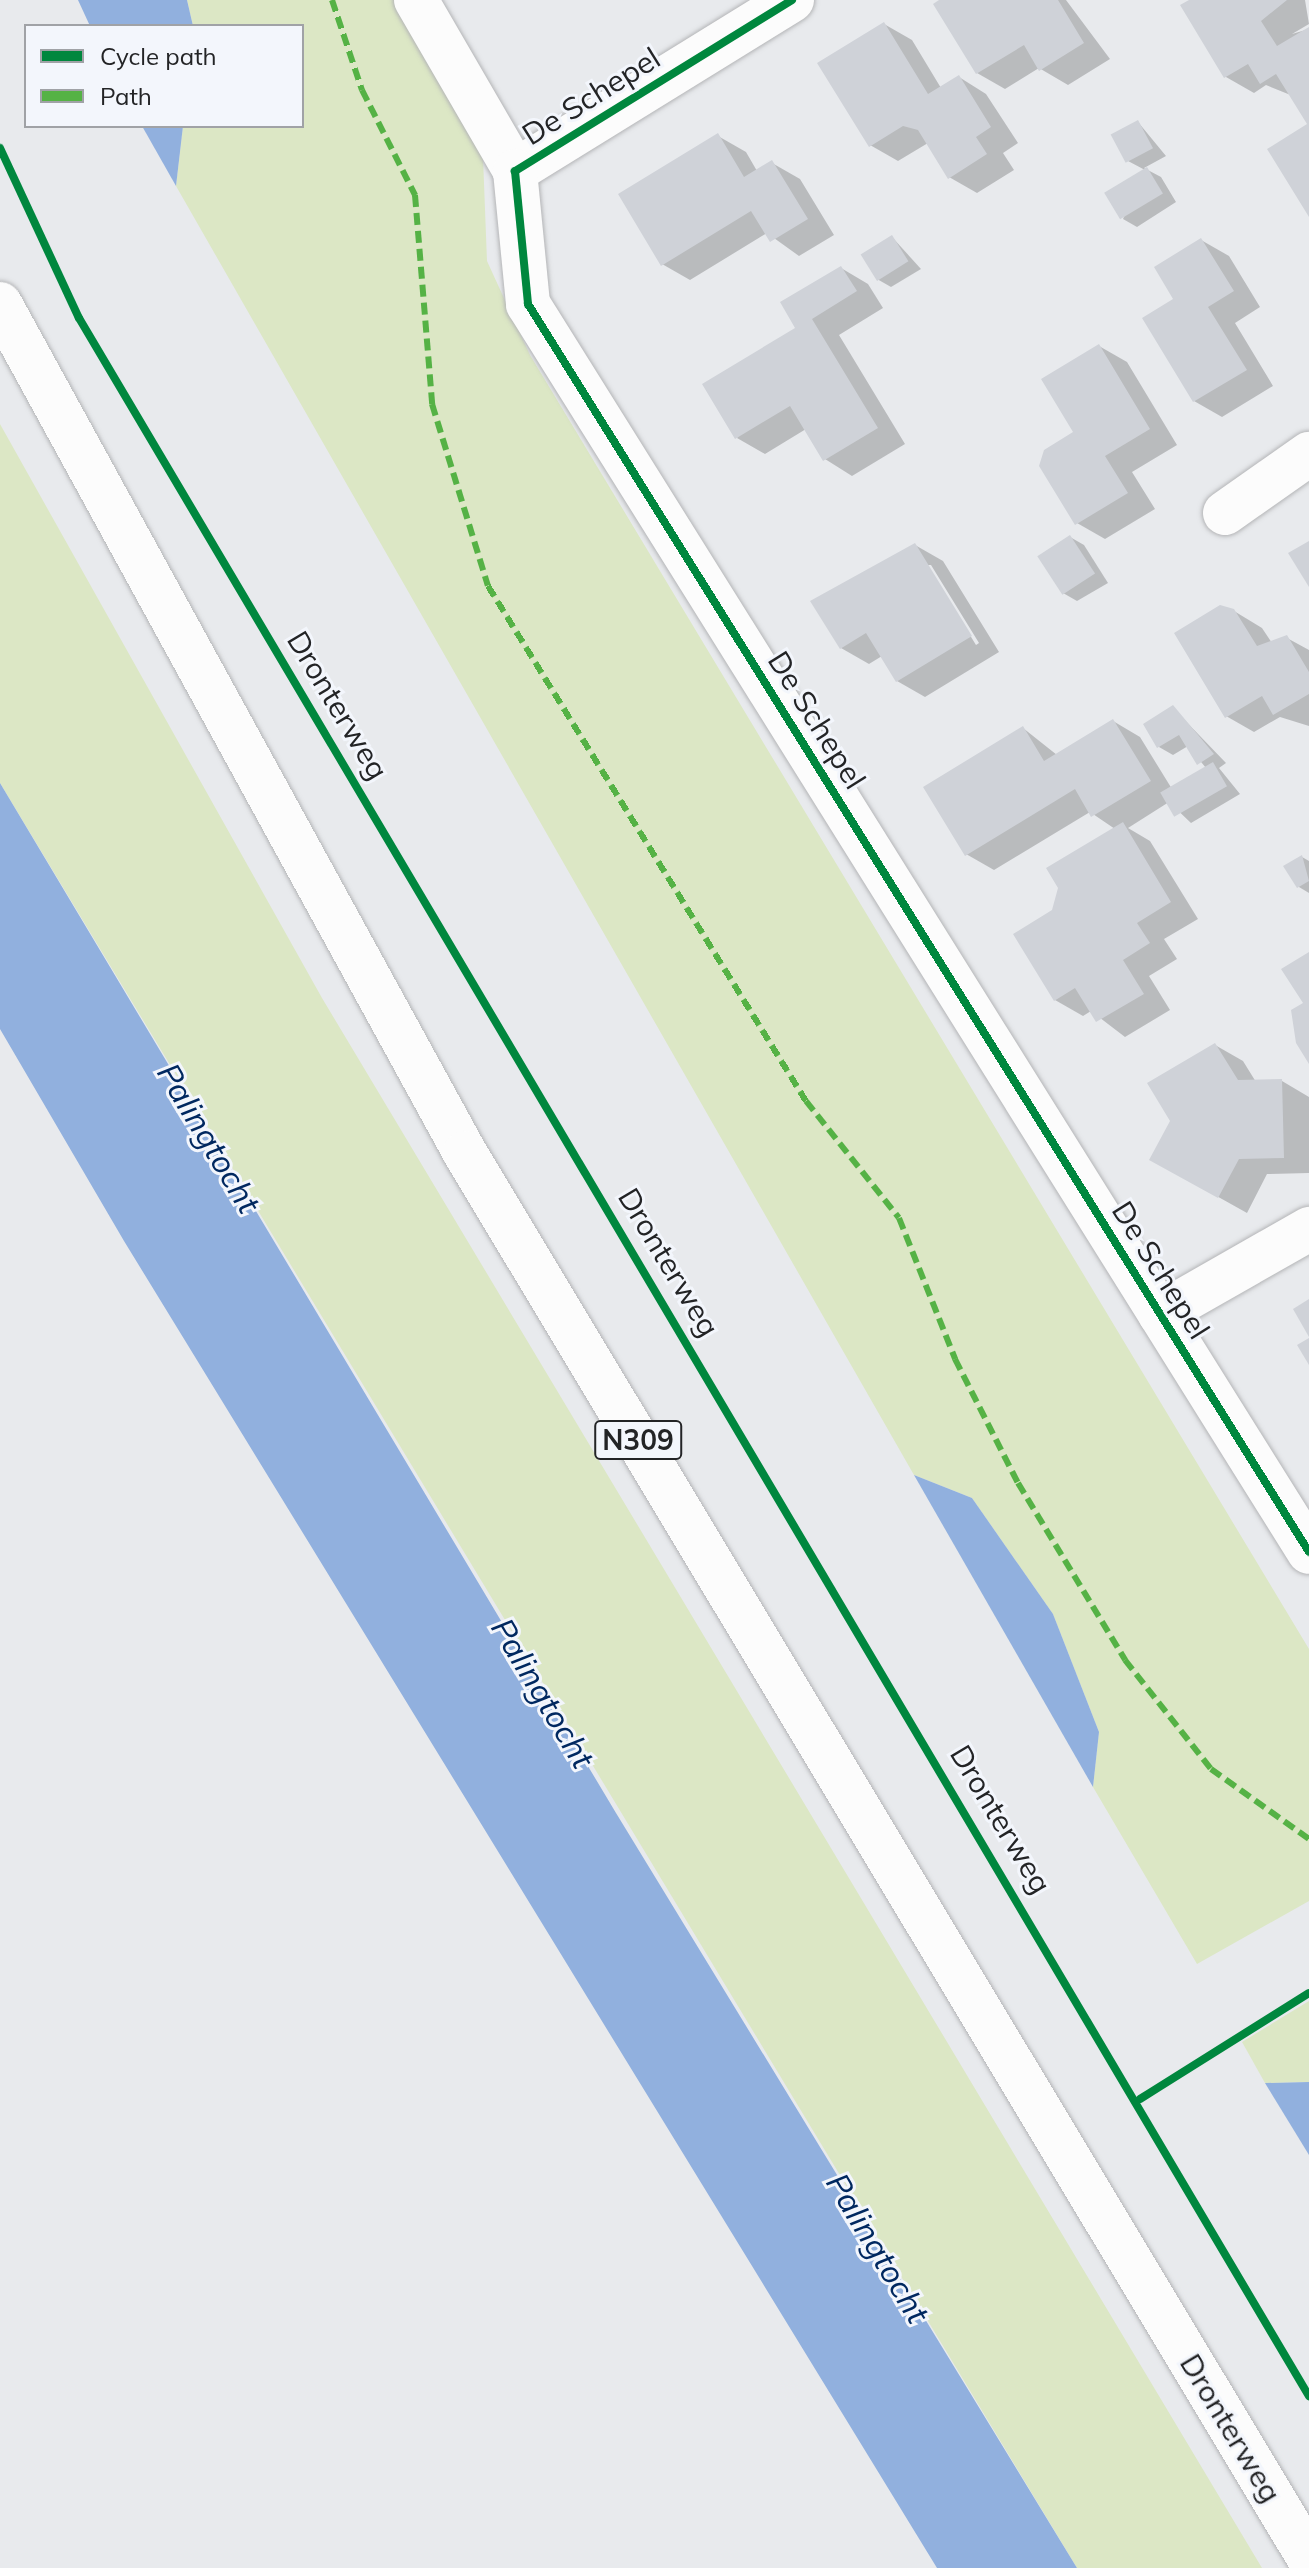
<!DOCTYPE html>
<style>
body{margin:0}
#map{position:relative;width:1309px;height:2568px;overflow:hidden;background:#e8eaed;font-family:Mulish,sans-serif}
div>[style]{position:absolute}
.green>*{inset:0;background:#dce7c5}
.water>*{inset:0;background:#91b0de}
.shadow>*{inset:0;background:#0003}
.building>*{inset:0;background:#cfd2d8;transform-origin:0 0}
.roads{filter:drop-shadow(0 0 2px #b4b5b7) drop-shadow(0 0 2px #b4b5b7)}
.minor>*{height:44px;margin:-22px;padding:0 22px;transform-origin:22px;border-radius:22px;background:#fcfcfc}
.major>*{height:44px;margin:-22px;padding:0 22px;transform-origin:22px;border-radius:22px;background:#fcfcfc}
.quiet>*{height:6px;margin-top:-3px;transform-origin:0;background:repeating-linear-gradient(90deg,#55b245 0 12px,transparent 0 18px)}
.cycleway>*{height:8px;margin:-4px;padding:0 4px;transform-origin:4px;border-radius:4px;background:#00873e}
span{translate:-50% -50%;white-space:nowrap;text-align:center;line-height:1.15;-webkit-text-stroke:6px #f3f6fc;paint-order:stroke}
.shield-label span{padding:2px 6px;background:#f3f6fc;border:2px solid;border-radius:6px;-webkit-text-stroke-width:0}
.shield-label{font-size:28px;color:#232426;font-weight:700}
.street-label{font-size:30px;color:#232426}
.water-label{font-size:32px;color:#002860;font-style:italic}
.legend{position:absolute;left:24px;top:24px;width:280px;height:104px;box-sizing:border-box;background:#f3f6fc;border:2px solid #a0a2a6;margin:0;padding:10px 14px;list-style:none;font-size:24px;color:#232426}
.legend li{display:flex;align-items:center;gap:16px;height:40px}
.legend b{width:40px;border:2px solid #a0a2a6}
</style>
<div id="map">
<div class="green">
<i style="clip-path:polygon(187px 0,405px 0,482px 131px,487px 261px,530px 355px,1309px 1649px,1309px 1901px,1197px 1964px,1093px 1787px,1099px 1732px,1053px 1614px,972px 1498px,914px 1475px,176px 186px,183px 126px,302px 126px,302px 26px,193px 26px)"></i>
<i style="clip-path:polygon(0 424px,322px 998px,1262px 2568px,1077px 2568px,0 783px)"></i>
<i style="clip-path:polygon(1309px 2001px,1309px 2082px,1265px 2083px,1242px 2042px)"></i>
</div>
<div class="water">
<i style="clip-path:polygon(78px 0,187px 0,193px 26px,90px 26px)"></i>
<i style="clip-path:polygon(142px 126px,183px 126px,176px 186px)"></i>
<i style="clip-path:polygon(0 783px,616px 1813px,1077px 2568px,937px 2568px,124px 1241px,0 1029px)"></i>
<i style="clip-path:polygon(914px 1475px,972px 1498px,1053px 1614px,1099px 1732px,1093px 1787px)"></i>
<i style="clip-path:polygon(1309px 2082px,1309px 2155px,1265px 2083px)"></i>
</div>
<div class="shadow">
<i style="clip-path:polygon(943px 0,1066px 0,1110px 59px,1068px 85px,1039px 68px,1005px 89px,977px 73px)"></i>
<i style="clip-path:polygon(1193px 0,1305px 0,1309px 24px,1292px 34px,1309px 29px,1309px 123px,1293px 96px,1266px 85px,1254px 93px,1226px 77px)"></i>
<i style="clip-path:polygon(884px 24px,912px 40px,941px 88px,959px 77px,986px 94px,1018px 143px,1003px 153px,1014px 170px,977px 193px,949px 177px,928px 143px,898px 161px,870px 145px)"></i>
<i style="clip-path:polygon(1138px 122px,1166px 156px,1144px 168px,1161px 177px,1176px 202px,1137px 227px,1123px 219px,1145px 170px,1128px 161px)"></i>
<i style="clip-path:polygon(718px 136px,746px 152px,757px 171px,772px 163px,800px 179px,834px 235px,799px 256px,767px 233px,690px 280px,662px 264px)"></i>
<i style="clip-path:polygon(892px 237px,921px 269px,891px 287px,877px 279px)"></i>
<i style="clip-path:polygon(1201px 240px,1229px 256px,1260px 307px,1235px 323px,1273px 386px,1222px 417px,1194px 401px,1176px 300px)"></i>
<i style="clip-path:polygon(841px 268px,868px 284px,883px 308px,839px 335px,905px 444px,852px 476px,825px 459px,806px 429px,765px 454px,737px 438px)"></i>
<i style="clip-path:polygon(1099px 346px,1127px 362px,1177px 445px,1132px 472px,1155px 509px,1105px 539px,1077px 523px,1076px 433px)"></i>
<i style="clip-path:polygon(1070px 537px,1084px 545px,1108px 583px,1077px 601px,1063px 593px)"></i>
<i style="clip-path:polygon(evenodd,915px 545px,943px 561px,999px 652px,925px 697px,897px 681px,882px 656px,869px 664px,841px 648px,915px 545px,927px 565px,931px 565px,979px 643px,976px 645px,927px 565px)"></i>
<i style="clip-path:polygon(1234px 611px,1262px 628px,1272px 643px,1287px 638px,1309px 650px,1309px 726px,1280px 717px,1254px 732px,1226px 716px)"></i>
<i style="clip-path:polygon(1173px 708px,1226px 763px,1219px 768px,1240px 794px,1191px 823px,1169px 802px,1128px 828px,1150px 841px,1198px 919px,1164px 939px,1177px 959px,1149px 976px,1170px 1010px,1125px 1037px,1091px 1011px,1083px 1016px,1055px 1000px,1054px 911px,1115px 829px,1090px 812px,994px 870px,966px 854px,1023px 728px,1057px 755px,1113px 721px,1140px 737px,1172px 789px,1206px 768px,1188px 746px,1173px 755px,1159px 747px)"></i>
<i style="clip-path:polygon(1302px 857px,1309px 861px,1309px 893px,1299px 887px)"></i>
<i style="clip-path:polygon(1215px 1045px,1243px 1061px,1256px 1082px,1282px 1081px,1309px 1097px,1309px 1173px,1267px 1174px,1247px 1213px,1179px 1175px)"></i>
</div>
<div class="building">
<i style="clip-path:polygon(939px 0,1058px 0,1084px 43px,1039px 71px,1024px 45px,976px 74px,933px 4px)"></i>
<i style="clip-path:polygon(1189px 0,1287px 0,1261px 21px,1277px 46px,1309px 27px,1309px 217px,1267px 149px,1307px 124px,1276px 74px,1260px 84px,1248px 64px,1224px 78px,1180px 5px)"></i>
<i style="clip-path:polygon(884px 22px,928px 94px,959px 75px,991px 127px,976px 137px,987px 154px,948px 179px,918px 130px,903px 126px,869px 147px,817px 63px)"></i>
<i style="left:1138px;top:120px;width:32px;height:31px;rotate:62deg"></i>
<i style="clip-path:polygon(718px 133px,744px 177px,772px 160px,808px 219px,770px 242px,751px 211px,661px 266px,618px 194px)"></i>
<i style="left:1147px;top:167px;width:31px;height:50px;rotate:59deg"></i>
<i style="left:892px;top:235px;width:31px;height:37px;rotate:58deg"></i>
<i style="clip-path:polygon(1201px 238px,1234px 291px,1208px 307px,1247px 370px,1193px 402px,1142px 318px,1173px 299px,1154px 267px)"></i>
<i style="clip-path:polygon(841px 266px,857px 291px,812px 319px,878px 428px,823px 461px,790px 406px,735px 439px,702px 384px,795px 328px,780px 302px)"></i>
<i style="clip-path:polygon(1099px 344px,1150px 429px,1105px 456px,1128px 493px,1075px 525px,1039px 466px,1044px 450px,1073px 432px,1041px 379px)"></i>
<i style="left:1070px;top:535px;width:46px;height:39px;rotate:57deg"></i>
<i style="clip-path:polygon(1309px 541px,1309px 587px,1288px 553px)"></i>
<i style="clip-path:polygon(915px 543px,972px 636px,896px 682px,866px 633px,840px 649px,810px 601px)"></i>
<i style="clip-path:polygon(1220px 605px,1234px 609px,1257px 646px,1287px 635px,1309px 672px,1309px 694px,1273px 715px,1262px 696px,1225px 718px,1174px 633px)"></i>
<i style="clip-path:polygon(1173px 705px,1214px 754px,1197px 765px,1179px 735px,1157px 748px,1143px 724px)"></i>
<i style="clip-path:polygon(1113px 719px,1151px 781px,1091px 817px,1075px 789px,965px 856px,923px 787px,1023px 726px,1044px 761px)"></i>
<i style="left:1213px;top:762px;width:28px;height:61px;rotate:60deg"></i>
<i style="clip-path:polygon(1123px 822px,1171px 902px,1137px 923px,1150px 943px,1123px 960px,1144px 994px,1096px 1022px,1075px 988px,1054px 1001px,1013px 934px,1052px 910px,1058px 888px,1046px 868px)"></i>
<i style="clip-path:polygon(1302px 855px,1309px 881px,1297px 888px,1283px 866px)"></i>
<i style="clip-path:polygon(1309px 952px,1309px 1064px,1296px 1043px,1291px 1010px,1303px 1003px,1281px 969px)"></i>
<i style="clip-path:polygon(1215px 1043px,1238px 1080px,1282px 1079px,1284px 1158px,1239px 1159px,1218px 1198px,1149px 1160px,1170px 1121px,1147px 1083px)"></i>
<i style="clip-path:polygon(1309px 1299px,1309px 1337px,1293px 1309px)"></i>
<i style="clip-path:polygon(1309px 1338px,1309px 1365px,1297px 1345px)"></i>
</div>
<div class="roads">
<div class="minor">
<i style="left:416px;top:0;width:198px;rotate:59.9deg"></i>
<i style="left:792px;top:0;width:326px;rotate:148.3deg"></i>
<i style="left:515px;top:171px;width:134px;rotate:84.4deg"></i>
<i style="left:528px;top:304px;width:1472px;rotate:57.96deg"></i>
<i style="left:1225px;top:513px;width:103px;rotate:-35.1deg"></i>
<i style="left:1160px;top:1314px;width:172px;rotate:-29.7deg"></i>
</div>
<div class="major">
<i style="left:0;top:304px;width:968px;rotate:61.29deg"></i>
<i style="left:465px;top:1153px;width:1639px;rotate:59.01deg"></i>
</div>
</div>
<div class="quiet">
<i style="left:332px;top:0;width:95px;rotate:71.6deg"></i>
<i style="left:362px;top:90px;width:118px;rotate:63.2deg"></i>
<i style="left:415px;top:195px;width:210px;rotate:85.3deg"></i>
<i style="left:432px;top:404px;width:190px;rotate:72.9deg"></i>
<i style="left:488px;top:586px;width:605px;rotate:58.31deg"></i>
<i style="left:806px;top:1101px;width:149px;rotate:51.5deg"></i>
<i style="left:899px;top:1218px;width:152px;rotate:68.3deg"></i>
<i style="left:955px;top:1359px;width:139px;rotate:63.1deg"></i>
<i style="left:1018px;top:1483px;width:207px;rotate:58.8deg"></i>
<i style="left:1125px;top:1660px;width:139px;rotate:51.7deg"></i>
<i style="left:1211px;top:1769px;width:120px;rotate:35.5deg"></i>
</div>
<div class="cycleway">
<i style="left:792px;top:0;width:326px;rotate:148.3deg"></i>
<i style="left:515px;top:171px;width:134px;rotate:84.4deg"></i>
<i style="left:528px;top:304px;width:1472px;rotate:57.96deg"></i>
<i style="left:0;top:148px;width:187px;rotate:65.1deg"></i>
<i style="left:79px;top:318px;width:2415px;rotate:59.38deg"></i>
<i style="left:1140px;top:2099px;width:199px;rotate:-32.1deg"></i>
</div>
<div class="shield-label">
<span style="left:638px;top:1440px">N309</span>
</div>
<div class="street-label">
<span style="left:591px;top:96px;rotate:-32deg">De Schepel</span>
<span style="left:338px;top:705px;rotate:59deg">Dronterweg</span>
<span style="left:817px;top:720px;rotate:58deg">De Schepel</span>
<span style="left:669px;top:1262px;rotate:59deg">Dronterweg</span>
<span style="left:1161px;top:1270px;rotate:58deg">De Schepel</span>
<span style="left:1001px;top:1819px;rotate:59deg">Dronterweg</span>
<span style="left:1231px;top:2428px;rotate:59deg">Dronterweg</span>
</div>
<div class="water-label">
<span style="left:209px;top:1138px;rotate:59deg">Palingtocht</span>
<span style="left:543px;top:1693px;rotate:59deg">Palingtocht</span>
<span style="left:878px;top:2248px;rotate:59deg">Palingtocht</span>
</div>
<ul class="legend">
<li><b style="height:10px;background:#00873e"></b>Cycle path</li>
<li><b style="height:10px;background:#55b245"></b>Path</li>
</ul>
</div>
